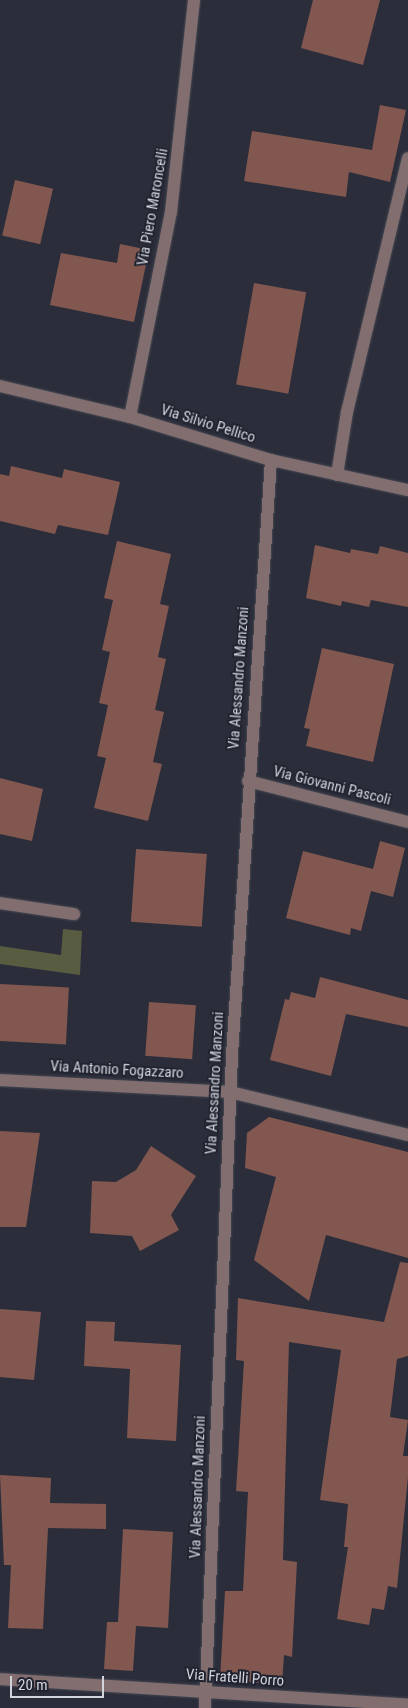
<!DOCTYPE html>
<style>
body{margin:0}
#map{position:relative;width:408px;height:1708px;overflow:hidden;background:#2b2e3a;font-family:"Roboto Condensed",sans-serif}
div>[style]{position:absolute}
.green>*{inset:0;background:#585c40}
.building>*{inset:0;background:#815750;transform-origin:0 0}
.roads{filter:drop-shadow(0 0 1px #464954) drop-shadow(0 0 1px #464954)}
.minor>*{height:12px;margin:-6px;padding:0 6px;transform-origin:6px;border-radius:6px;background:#826e6f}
span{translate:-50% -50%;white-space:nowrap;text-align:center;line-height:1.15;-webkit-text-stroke:4px #212430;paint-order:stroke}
.street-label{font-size:15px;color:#d2d4dc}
.scale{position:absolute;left:10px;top:1676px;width:94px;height:22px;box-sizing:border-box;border:2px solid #d2d4dc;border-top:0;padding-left:6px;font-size:15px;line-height:18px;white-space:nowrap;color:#d2d4dc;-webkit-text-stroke:4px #212430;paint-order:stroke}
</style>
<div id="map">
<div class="green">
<i style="clip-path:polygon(63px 929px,82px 931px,80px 975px,0 964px,0 946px,61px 955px)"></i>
</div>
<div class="building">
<i style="clip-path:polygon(313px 0,380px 0,363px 65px,301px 48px)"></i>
<i style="clip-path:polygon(380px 105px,406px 110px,390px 182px,349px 172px,346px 197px,244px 181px,252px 131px,372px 150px)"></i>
<i style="left:15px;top:180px;width:39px;height:57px;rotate:13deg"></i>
<i style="clip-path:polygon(120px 244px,149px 250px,134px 322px,50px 305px,61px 253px,117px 263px)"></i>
<i style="left:254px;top:283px;width:53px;height:103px;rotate:10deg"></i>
<i style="clip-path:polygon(11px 466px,62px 478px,64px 469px,120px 482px,108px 535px,58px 525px,55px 534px,0 521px,0 474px,9px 476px)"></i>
<i style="clip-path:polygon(117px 541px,171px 554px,160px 604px,169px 606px,158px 657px,166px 659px,155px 710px,164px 712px,153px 762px,162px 764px,148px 821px,94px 808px,106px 758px,97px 756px,108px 705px,99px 703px,110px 652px,102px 650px,113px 600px,104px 598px)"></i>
<i style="clip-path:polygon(315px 545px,350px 553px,351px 549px,378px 554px,380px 546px,408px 553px,408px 607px,371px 600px,369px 607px,342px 601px,341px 606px,306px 598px)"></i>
<i style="clip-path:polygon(322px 648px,394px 664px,373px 762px,306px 746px,310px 729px,304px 728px)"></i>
<i style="clip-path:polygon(0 778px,43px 789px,32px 841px,0 834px)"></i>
<i style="clip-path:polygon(380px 841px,405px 848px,393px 897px,371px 891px,361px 931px,351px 928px,350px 935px,286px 918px,303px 851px,373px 869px)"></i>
<i style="left:136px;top:849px;width:71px;height:73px;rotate:4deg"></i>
<i style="clip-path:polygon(320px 977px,408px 1000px,408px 1027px,346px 1014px,331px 1076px,270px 1060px,285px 999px,289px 1000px,291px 992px,315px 998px)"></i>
<i style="left:0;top:984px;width:69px;height:57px;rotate:3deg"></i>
<i style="left:149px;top:1002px;width:47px;height:54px;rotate:4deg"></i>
<i style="clip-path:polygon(269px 1117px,408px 1152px,408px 1258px,326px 1235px,309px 1301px,254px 1260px,276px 1177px,245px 1168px,247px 1133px)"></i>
<i style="clip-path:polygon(0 1131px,40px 1133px,26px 1227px,0 1227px)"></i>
<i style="clip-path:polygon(151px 1146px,196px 1176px,171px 1215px,179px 1230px,140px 1251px,132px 1236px,90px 1233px,92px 1181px,116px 1182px,136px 1170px)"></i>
<i style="clip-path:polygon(400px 1262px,408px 1263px,408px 1356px,397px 1359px,390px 1417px,408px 1420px,403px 1456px,408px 1456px,408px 1477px,397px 1588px,388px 1586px,384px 1610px,372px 1608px,369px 1625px,337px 1619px,348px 1547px,344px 1547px,348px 1504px,320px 1500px,341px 1350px,289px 1342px,283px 1560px,297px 1562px,292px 1657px,284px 1655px,282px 1684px,220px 1680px,225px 1591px,243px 1591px,248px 1492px,236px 1491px,244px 1361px,236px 1360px,238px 1298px,384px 1322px)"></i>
<i style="clip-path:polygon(0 1309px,41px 1312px,34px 1380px,0 1377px)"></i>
<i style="clip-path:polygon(86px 1321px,115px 1322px,114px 1341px,181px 1345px,176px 1441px,127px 1438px,130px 1369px,84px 1366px)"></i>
<i style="clip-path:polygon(0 1475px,51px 1478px,50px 1503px,106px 1504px,106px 1529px,48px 1528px,43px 1629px,8px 1628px,11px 1565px,4px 1565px)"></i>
<i style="clip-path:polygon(123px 1529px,173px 1532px,168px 1628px,136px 1626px,133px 1671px,104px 1669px,107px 1622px,118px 1622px)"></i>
</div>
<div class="roads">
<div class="minor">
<i style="left:0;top:386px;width:134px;rotate:13.4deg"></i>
<i style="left:130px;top:417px;width:147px;rotate:17deg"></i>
<i style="left:271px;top:460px;width:140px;rotate:12.4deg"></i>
<i style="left:130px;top:417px;width:209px;rotate:-78.7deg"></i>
<i style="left:171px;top:212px;width:213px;rotate:-83.8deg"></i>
<i style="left:337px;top:475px;width:64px;rotate:-81deg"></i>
<i style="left:347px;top:412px;width:261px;rotate:-76.5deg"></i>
<i style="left:248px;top:781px;width:165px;rotate:14.4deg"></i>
<i style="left:0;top:903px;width:75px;rotate:8.5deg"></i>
<i style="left:0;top:1080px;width:230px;rotate:3deg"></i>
<i style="left:230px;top:1092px;width:183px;rotate:13.6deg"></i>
<i style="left:0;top:1679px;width:409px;rotate:3.6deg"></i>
<i style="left:205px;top:1708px;width:654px;rotate:-87.63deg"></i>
<i style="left:232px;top:1055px;width:596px;rotate:-86.25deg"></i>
</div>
</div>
<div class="street-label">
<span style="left:153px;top:207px;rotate:-80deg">Via Piero Maroncelli</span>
<span style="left:208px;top:424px;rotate:17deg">Via Silvio Pellico</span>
<span style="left:239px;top:678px;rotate:-86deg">Via Alessandro Manzoni</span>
<span style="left:332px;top:786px;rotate:14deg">Via Giovanni Pascoli</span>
<span style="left:117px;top:1070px;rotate:3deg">Via Antonio Fogazzaro</span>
<span style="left:215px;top:1083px;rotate:-87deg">Via Alessandro Manzoni</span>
<span style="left:198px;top:1487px;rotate:-88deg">Via Alessandro Manzoni</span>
<span style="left:235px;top:1678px;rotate:4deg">Via Fratelli Porro</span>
</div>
<div class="scale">20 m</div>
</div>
